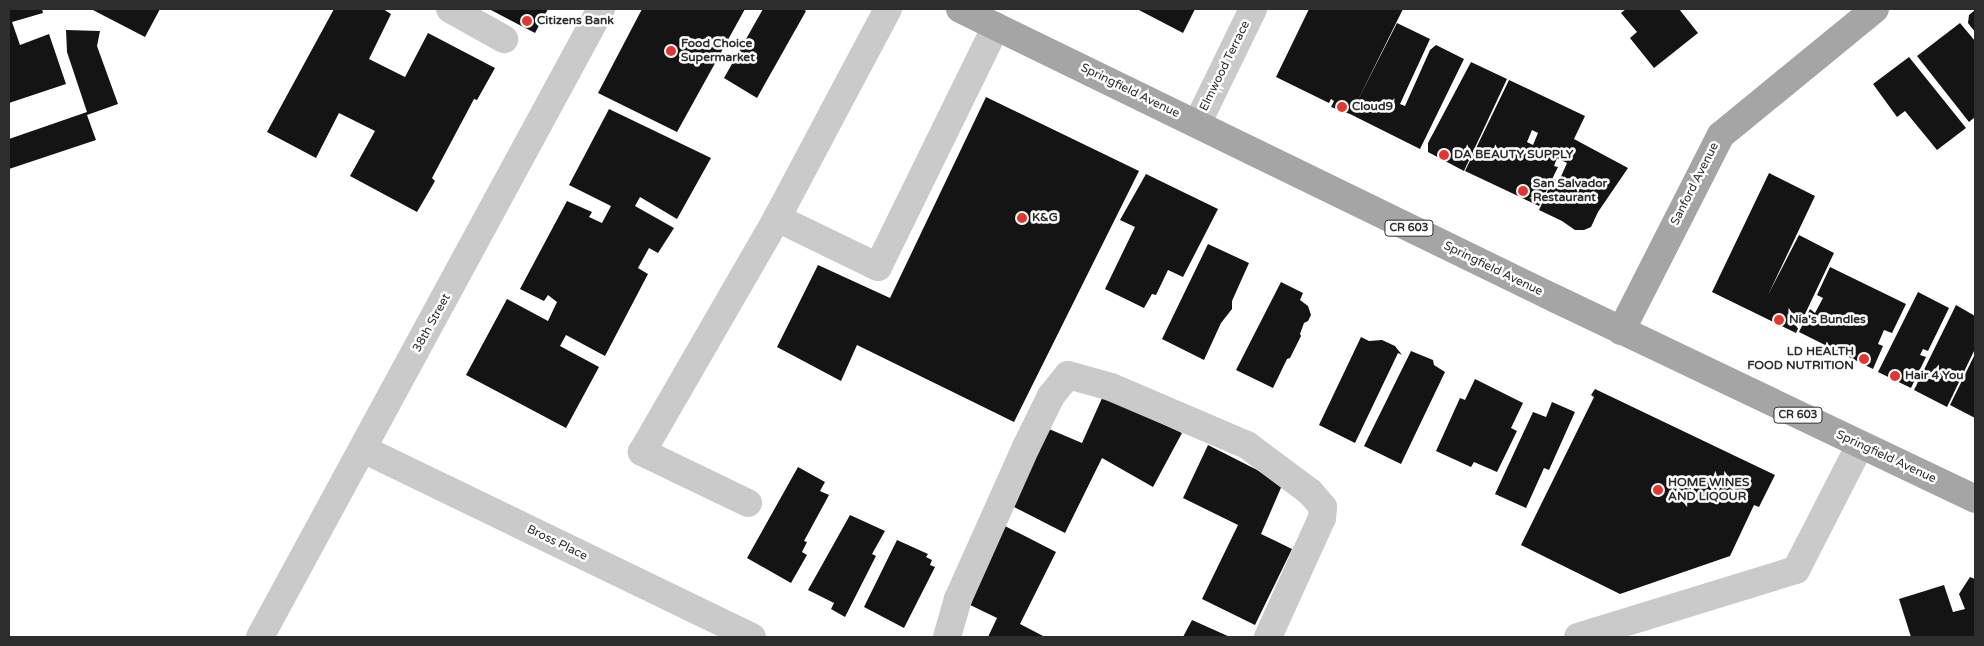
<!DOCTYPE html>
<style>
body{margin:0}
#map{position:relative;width:1984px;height:646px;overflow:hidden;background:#fff;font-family:"Varela Round",sans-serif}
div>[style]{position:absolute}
.building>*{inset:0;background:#141414}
.minor>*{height:28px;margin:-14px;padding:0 14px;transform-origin:14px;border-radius:14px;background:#cacaca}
.major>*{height:28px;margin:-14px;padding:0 14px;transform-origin:14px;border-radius:14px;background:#a5a5a5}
.dots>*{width:14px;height:14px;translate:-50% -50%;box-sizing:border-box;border:2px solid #fff;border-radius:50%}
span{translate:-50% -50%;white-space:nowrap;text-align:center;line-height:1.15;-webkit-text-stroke:5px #fff;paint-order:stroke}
.shield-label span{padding:1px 4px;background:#fff;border:1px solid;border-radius:4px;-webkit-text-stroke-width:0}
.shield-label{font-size:11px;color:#2d2d2d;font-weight:700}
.poi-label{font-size:12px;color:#2d2d2d;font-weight:700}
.left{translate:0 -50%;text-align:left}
.right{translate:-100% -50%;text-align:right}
.street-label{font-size:12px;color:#2d2d2d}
.frame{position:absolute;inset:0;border:10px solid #2d2d2d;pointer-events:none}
</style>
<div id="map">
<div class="building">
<i style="clip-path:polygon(9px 9px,42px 9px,43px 13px,12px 22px,20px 45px,49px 34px,66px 84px,9px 103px)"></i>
<i style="clip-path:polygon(91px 9px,160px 9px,145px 37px)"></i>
<i style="clip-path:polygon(334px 9px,383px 9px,391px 14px,369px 59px,405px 77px,428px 33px,495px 68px,477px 100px,474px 99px,432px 178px,435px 181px,417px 212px,350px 176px,375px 131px,339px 113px,316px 158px,267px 132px)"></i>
<i style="clip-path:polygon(489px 9px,548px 9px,535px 33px)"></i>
<i style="clip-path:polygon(642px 9px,745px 9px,677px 132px,598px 93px)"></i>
<i style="clip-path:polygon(763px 9px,803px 9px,806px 11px,757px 98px,724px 78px)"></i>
<i style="clip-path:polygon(1137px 9px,1195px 9px,1183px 33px)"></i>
<i style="clip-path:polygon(1309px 9px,1403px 9px,1357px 102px,1397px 23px,1430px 39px,1400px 104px,1405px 106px,1430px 50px,1436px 45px,1464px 59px,1420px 149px,1350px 114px,1331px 107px,1334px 101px,1331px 99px,1329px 103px,1276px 77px)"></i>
<i style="clip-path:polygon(1626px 9px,1679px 9px,1698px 33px,1654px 68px,1630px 38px,1637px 32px,1621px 13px)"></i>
<i style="clip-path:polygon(1975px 10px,1975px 32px,1968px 23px,1969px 15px)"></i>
<i style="clip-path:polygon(1960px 23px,1975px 41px,1975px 117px,1969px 122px,1917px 56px)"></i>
<i style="clip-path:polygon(66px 30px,100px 31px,97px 46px,118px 104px,87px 115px,96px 140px,9px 169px,9px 139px,87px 112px,67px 52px)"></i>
<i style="clip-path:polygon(1909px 57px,1966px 128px,1937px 150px,1905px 111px,1897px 117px,1873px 84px)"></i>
<i style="clip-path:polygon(1471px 62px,1507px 79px,1464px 171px,1428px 152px,1428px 143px)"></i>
<i style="clip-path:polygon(evenodd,1509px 80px,1585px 116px,1574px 139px,1628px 168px,1598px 212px,1591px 227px,1584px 230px,1575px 230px,1562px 221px,1539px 210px,1553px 179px,1559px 181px,1567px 163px,1557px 158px,1554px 166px,1558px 167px,1539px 206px,1465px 171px,1509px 80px,1532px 130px,1538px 133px,1533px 145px,1527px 142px,1532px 130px)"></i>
<i style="clip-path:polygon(986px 97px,1139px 171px,1014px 422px,857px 345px,841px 381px,777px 347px,818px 265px,890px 298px)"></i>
<i style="clip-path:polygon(609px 109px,711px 158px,677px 219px,640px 197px,635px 206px,674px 228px,658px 253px,649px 248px,638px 268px,648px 274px,605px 356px,566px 335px,560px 346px,599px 367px,566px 428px,466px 375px,507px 299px,548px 321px,557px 302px,548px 295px,544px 301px,520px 289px,567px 201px,592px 212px,589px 217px,602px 223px,611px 206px,569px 185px)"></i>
<i style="clip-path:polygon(1769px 173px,1815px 196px,1768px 295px,1799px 235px,1834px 253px,1796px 333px,1712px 292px)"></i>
<i style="clip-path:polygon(1146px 174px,1218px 209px,1183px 277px,1168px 270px,1156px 295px,1152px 294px,1144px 308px,1105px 289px,1135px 227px,1120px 220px)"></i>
<i style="clip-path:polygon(1208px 244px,1249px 263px,1232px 301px,1232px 309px,1221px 323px,1204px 360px,1162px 339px)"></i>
<i style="clip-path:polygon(1830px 267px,1906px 304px,1892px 333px,1884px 330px,1878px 344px,1883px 346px,1873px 369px,1799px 332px,1810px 309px,1815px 313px,1823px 298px,1817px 295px)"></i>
<i style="clip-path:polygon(1281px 282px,1303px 293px,1300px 300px,1308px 306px,1311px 315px,1308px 321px,1304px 323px,1300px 334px,1301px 336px,1290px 358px,1287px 359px,1273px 388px,1236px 370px)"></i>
<i style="clip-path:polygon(1918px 292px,1949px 308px,1928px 351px,1923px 349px,1920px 355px,1926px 357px,1911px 388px,1878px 372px)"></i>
<i style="clip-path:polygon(1956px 305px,1975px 316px,1975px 349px,1947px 407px,1914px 390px)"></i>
<i style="clip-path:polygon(1361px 337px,1369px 341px,1382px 340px,1395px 346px,1402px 355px,1398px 353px,1355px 443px,1319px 425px)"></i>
<i style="clip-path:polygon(1411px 351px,1433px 360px,1434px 365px,1445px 372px,1401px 464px,1364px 446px)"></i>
<i style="clip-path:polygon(1975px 354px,1975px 418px,1950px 405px)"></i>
<i style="clip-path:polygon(1475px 379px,1523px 403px,1511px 428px,1517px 431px,1497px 472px,1474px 462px,1471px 467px,1436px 451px,1460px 398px,1465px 400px)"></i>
<i style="clip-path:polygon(1595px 389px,1775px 475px,1759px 507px,1754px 505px,1730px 556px,1620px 594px,1521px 545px,1594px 397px,1591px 395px)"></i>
<i style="clip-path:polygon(1103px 396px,1182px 433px,1153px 487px,1102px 458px,1065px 533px,1012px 506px,1049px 429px,1082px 443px)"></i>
<i style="clip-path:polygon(1552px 402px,1575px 412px,1549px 470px,1544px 468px,1526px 508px,1495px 494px,1533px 412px,1546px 417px)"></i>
<i style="clip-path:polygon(1208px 445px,1283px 483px,1261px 534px,1292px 549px,1255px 625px,1202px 599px,1238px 525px,1183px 498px)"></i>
<i style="clip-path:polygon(798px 467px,825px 482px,820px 491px,829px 495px,804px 541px,807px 542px,802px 552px,807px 555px,791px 583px,747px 558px)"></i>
<i style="clip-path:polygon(850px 515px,885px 531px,872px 554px,876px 556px,845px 617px,831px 609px,834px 603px,808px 590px)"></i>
<i style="clip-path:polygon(1003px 525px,1056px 552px,1020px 624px,1045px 637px,988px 637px,997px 618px,964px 602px)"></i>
<i style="clip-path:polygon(897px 540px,928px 554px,926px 557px,932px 560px,930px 565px,935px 567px,904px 628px,864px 607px)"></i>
<i style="clip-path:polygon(1970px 577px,1975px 579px,1975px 637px,1911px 637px,1899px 599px,1944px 585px,1953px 612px,1965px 609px,1959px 594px)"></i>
<i style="clip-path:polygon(1192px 620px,1230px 637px,1183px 637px)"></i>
</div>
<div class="minor">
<i style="left:450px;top:9px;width:62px;rotate:29.1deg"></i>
<i style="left:888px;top:9px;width:237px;rotate:118deg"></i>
<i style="left:777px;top:218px;width:112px;rotate:25.9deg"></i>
<i style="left:878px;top:267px;width:268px;rotate:-63.9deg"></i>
<i style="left:1197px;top:124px;width:128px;rotate:-64deg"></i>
<i style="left:363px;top:449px;width:432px;rotate:25.8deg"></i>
<i style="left:748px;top:503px;width:118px;rotate:-154.3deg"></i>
<i style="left:642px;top:452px;width:270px;rotate:-60deg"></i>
<i style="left:260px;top:637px;width:715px;rotate:-61.5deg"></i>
<i style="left:947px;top:637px;width:40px;rotate:-74deg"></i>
<i style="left:958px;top:599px;width:167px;rotate:-65.9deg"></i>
<i style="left:1026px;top:447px;width:57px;rotate:-63.9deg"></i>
<i style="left:1051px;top:396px;width:27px;rotate:-51deg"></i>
<i style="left:1068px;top:375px;width:45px;rotate:15.6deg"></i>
<i style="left:1111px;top:387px;width:148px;rotate:23.1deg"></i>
<i style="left:1247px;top:445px;width:79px;rotate:36.7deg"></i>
<i style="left:1310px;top:492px;width:20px;rotate:49deg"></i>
<i style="left:1323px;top:507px;width:11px;rotate:95deg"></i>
<i style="left:1322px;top:518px;width:131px;rotate:114.4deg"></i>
<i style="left:1578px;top:637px;width:228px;rotate:-17.1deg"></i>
<i style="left:1796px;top:570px;width:140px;rotate:-62.9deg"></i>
</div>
<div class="major">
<i style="left:960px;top:9px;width:663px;rotate:25.95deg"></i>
<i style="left:1556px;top:299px;width:464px;rotate:25.5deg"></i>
<i style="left:1621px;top:331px;width:220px;rotate:-63deg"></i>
<i style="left:1721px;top:135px;width:199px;rotate:-39.3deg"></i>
</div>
<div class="dots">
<i style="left:527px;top:21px;background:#e43630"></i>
<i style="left:671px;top:51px;background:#e43630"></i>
<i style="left:1342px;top:107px;background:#e43630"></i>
<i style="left:1444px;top:155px;background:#e43630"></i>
<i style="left:1523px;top:191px;background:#e43630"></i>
<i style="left:1022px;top:218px;background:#e43630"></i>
<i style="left:1779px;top:320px;background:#e43630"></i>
<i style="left:1864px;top:359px;background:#e43630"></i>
<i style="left:1895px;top:376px;background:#e43630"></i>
<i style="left:1658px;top:490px;background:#e43630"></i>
</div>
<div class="shield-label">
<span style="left:1409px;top:228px">CR 603</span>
<span style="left:1798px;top:415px">CR 603</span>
</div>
<div class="poi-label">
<span class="left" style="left:537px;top:21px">Citizens Bank</span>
<span class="left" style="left:681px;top:51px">Food Choice<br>Supermarket</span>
<span class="left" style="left:1352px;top:107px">Cloud9</span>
<span class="left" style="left:1454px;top:155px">DA BEAUTY SUPPLY</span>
<span class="left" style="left:1533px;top:191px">San Salvador<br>Restaurant</span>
<span class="left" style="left:1032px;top:218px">K&amp;G</span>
<span class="left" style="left:1789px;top:320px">Nia's Bundles</span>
<span class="right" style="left:1854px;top:359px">LD HEALTH<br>FOOD NUTRITION</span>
<span class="left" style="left:1905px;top:376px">Hair 4 You</span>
<span class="left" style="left:1668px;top:490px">HOME WINES<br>AND LIQOUR</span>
</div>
<div class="street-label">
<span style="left:1225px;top:66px;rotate:-64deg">Elmwood Terrace</span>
<span style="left:1130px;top:91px;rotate:26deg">Springfield Avenue</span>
<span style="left:1695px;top:184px;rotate:-63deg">Sanford Avenue</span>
<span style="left:1493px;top:269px;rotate:26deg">Springfield Avenue</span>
<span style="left:432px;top:323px;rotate:-61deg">38th Street</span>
<span style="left:1886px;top:457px;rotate:25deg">Springfield Avenue</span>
<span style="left:557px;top:543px;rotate:26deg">Bross Place</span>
</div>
<div class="frame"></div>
</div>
